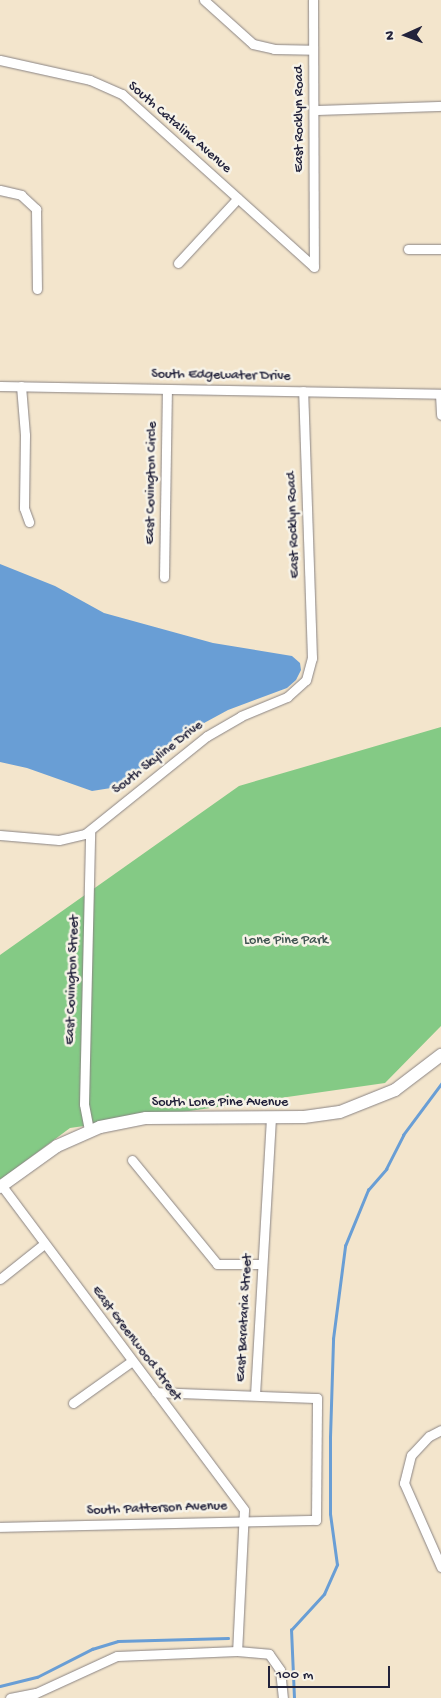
<!DOCTYPE html>
<style>
body{margin:0}
#map{position:relative;width:441px;height:1698px;overflow:hidden;background:#f3e5cc;font-family:"Gochi Hand",sans-serif}
div>[style]{position:absolute}
.green>*{inset:0;background:#84ca85}
.water>*{inset:0;background:#699ed5}
.stream>*{height:2.5px;margin:-1.25px;padding:0 1.25px;transform-origin:1.25px;border-radius:1.25px;background:#699ed5}
.roads{filter:drop-shadow(0 0 1px #8a8484) drop-shadow(0 0 1px #8a8484)}
.street>*{height:9px;margin:-4.5px;padding:0 4.5px;transform-origin:4.5px;border-radius:4.5px;background:#fff}
.secondary>*{height:12px;margin:-6px;padding:0 6px;transform-origin:6px;border-radius:6px;background:#fff}
span{translate:-50% -50%;white-space:nowrap;text-align:center;line-height:1.15;-webkit-text-stroke:5px #f7f3e8;paint-order:stroke}
.street-label{font-size:14px;color:#22223b}
.park-label{font-size:14px;color:#3f5451}
.north{position:absolute;left:381px;top:10px;width:50px;height:50px;-webkit-text-stroke:4px #f7f3e8;paint-order:stroke;rotate:268deg;font-size:14px;font-weight:700;line-height:20px;text-align:center;color:#22223b}
.north::after{content:'';display:block;margin:auto;width:18px;height:22px;background:#22223b;clip-path:polygon(50% 0,100% 100%,50% 72%,0 100%)}
.scale{position:absolute;left:268px;top:1666px;width:122px;height:22px;box-sizing:border-box;border:2px solid #22223b;border-top:0;padding-left:6px;font-size:15px;line-height:18px;white-space:nowrap;color:#22223b;-webkit-text-stroke:4px #f7f3e8;paint-order:stroke}
</style>
<div id="map">
<div class="green">
<div style="clip-path:polygon(441px 727px,441px 1026px,385px 1083px,70px 1128px,0 1180px,0 955px,239px 786px)"></div>
</div>
<div class="water">
<div style="clip-path:polygon(0 564px,55px 586px,104px 613px,213px 643px,292px 656px,300px 663px,301px 670px,296px 680px,287px 688px,228px 710px,193px 729px,129px 779px,111px 788px,92px 791px,27px 768px,0 762px)"></div>
</div>
<div class="stream">
<div style="left:0;top:1686px;width:38px;rotate:-14deg"></div>
<div style="left:37px;top:1677px;width:62px;rotate:-27deg"></div>
<div style="left:92px;top:1649px;width:27px;rotate:-17deg"></div>
<div style="left:118px;top:1641px;width:110px;rotate:-1.6deg"></div>
<div style="left:294px;top:1698px;width:68px;rotate:-92.5deg"></div>
<div style="left:291px;top:1630px;width:49px;rotate:-47.5deg"></div>
<div style="left:324px;top:1594px;width:32px;rotate:-66deg"></div>
<div style="left:337px;top:1565px;width:51px;rotate:-97.8deg"></div>
<div style="left:330px;top:1514px;width:77px;rotate:-90deg"></div>
<div style="left:330px;top:1437px;width:98px;rotate:-88.2deg"></div>
<div style="left:333px;top:1339px;width:94px;rotate:-82.6deg"></div>
<div style="left:345px;top:1246px;width:61px;rotate:-67.7deg"></div>
<div style="left:368px;top:1190px;width:28px;rotate:-49deg"></div>
<div style="left:386px;top:1169px;width:38px;rotate:-63deg"></div>
<div style="left:403px;top:1135px;width:64px;rotate:-53.3deg"></div>
</div>
<div class="roads">
<div class="street">
<div style="left:204px;top:0;width:66px;rotate:41.9deg"></div>
<div style="left:253px;top:44px;width:22px;rotate:13deg"></div>
<div style="left:274px;top:49px;width:39px;rotate:1deg"></div>
<div style="left:313px;top:0;width:267px;rotate:89.8deg"></div>
<div style="left:0;top:60px;width:92px;rotate:12.5deg"></div>
<div style="left:90px;top:80px;width:35px;rotate:24deg"></div>
<div style="left:122px;top:94px;width:258px;rotate:42deg"></div>
<div style="left:314px;top:110px;width:127px;rotate:-1.8deg"></div>
<div style="left:0;top:190px;width:22px;rotate:13deg"></div>
<div style="left:21px;top:195px;width:21px;rotate:43deg"></div>
<div style="left:36px;top:209px;width:80px;rotate:89.3deg"></div>
<div style="left:408px;top:249px;width:33px"></div>
<div style="left:178px;top:263px;width:88px;rotate:-47.3deg"></div>
<div style="left:0;top:386px;width:441px;rotate:1deg"></div>
<div style="left:21px;top:386px;width:49px;rotate:85.3deg"></div>
<div style="left:25px;top:435px;width:73px;rotate:90.8deg"></div>
<div style="left:24px;top:508px;width:15px;rotate:70deg"></div>
<div style="left:440px;top:394px;width:21px;rotate:87deg"></div>
<div style="left:164px;top:577px;width:188px;rotate:-89.1deg"></div>
<div style="left:0;top:835px;width:59px;rotate:4.8deg"></div>
<div style="left:59px;top:840px;width:27px;rotate:-13deg"></div>
<div style="left:85px;top:834px;width:156px;rotate:-38.8deg"></div>
<div style="left:207px;top:736px;width:39px;rotate:-30deg"></div>
<div style="left:241px;top:716px;width:50px;rotate:-22.4deg"></div>
<div style="left:287px;top:697px;width:25px;rotate:-42deg"></div>
<div style="left:306px;top:680px;width:23px;rotate:-75deg"></div>
<div style="left:312px;top:658px;width:267px;rotate:-91.9deg"></div>
<div style="left:89px;top:1130px;width:26px;rotate:-101deg"></div>
<div style="left:84px;top:1104px;width:273px;rotate:-88.7deg"></div>
<div style="left:132px;top:1160px;width:134px;rotate:50.7deg"></div>
<div style="left:217px;top:1264px;width:44px"></div>
<div style="left:2px;top:1186px;width:404px;rotate:53.2deg"></div>
<div style="left:244px;top:1510px;width:141px;rotate:92.8deg"></div>
<div style="left:237px;top:1651px;width:32px;rotate:5deg"></div>
<div style="left:269px;top:1654px;width:19px;rotate:55deg"></div>
<div style="left:280px;top:1670px;width:28px;rotate:84deg"></div>
<div style="left:0;top:1279px;width:56px;rotate:-38.5deg"></div>
<div style="left:255px;top:1395px;width:277px;rotate:-86.7deg"></div>
<div style="left:73px;top:1403px;width:72px;rotate:-35.4deg"></div>
<div style="left:441px;top:1430px;width:13px;rotate:153deg"></div>
<div style="left:429px;top:1436px;width:26px;rotate:133deg"></div>
<div style="left:411px;top:1455px;width:29px;rotate:104deg"></div>
<div style="left:404px;top:1483px;width:92px;rotate:66.2deg"></div>
<div style="left:0;top:1527px;width:316px;rotate:-1.3deg"></div>
<div style="left:316px;top:1520px;width:122px;rotate:-89.5deg"></div>
<div style="left:317px;top:1398px;width:161px;rotate:-177.9deg"></div>
<div style="left:10px;top:1698px;width:26px;rotate:-11deg"></div>
<div style="left:36px;top:1693px;width:89px;rotate:-24.6deg"></div>
<div style="left:117px;top:1656px;width:120px;rotate:-2.4deg"></div>
</div>
<div class="secondary">
<div style="left:0;top:1187px;width:70px;rotate:-35.7deg"></div>
<div style="left:57px;top:1146px;width:47px;rotate:-23.8deg"></div>
<div style="left:100px;top:1127px;width:47px;rotate:-11.1deg"></div>
<div style="left:146px;top:1118px;width:158px;rotate:-0.4deg"></div>
<div style="left:304px;top:1117px;width:36px;rotate:-8deg"></div>
<div style="left:340px;top:1112px;width:59px;rotate:-21.8deg"></div>
<div style="left:395px;top:1090px;width:58px;rotate:-37.3deg"></div>
</div>
</div>
<div class="street-label">
<span style="left:300px;top:119px;rotate:-90deg">East Rocklyn Road</span>
<span style="left:179px;top:128px;rotate:41deg">South Catalina Avenue</span>
<span style="left:221px;top:376px;rotate:1deg">South Edgewater Drive</span>
<span style="left:152px;top:483px;rotate:-89deg">East Covington Circle</span>
<span style="left:294px;top:525px;rotate:-92deg">East Rocklyn Road</span>
<span style="left:158px;top:758px;rotate:-38deg">South Skyline Drive</span>
<span style="left:73px;top:980px;rotate:-88deg">East Covington Street</span>
<span style="left:220px;top:1103px">South Lone Pine Avenue</span>
<span style="left:245px;top:1318px;rotate:-87deg">East Barataria Street</span>
<span style="left:136px;top:1344px;rotate:53deg">East Greenwood Street</span>
<span style="left:157px;top:1509px;rotate:-2deg">South Patterson Avenue</span>
</div>
<div class="park-label">
<span style="left:286px;top:941px">Lone Pine Park</span>
</div>
<div class="north">N</div>
<div class="scale">100 m</div>
</div>
